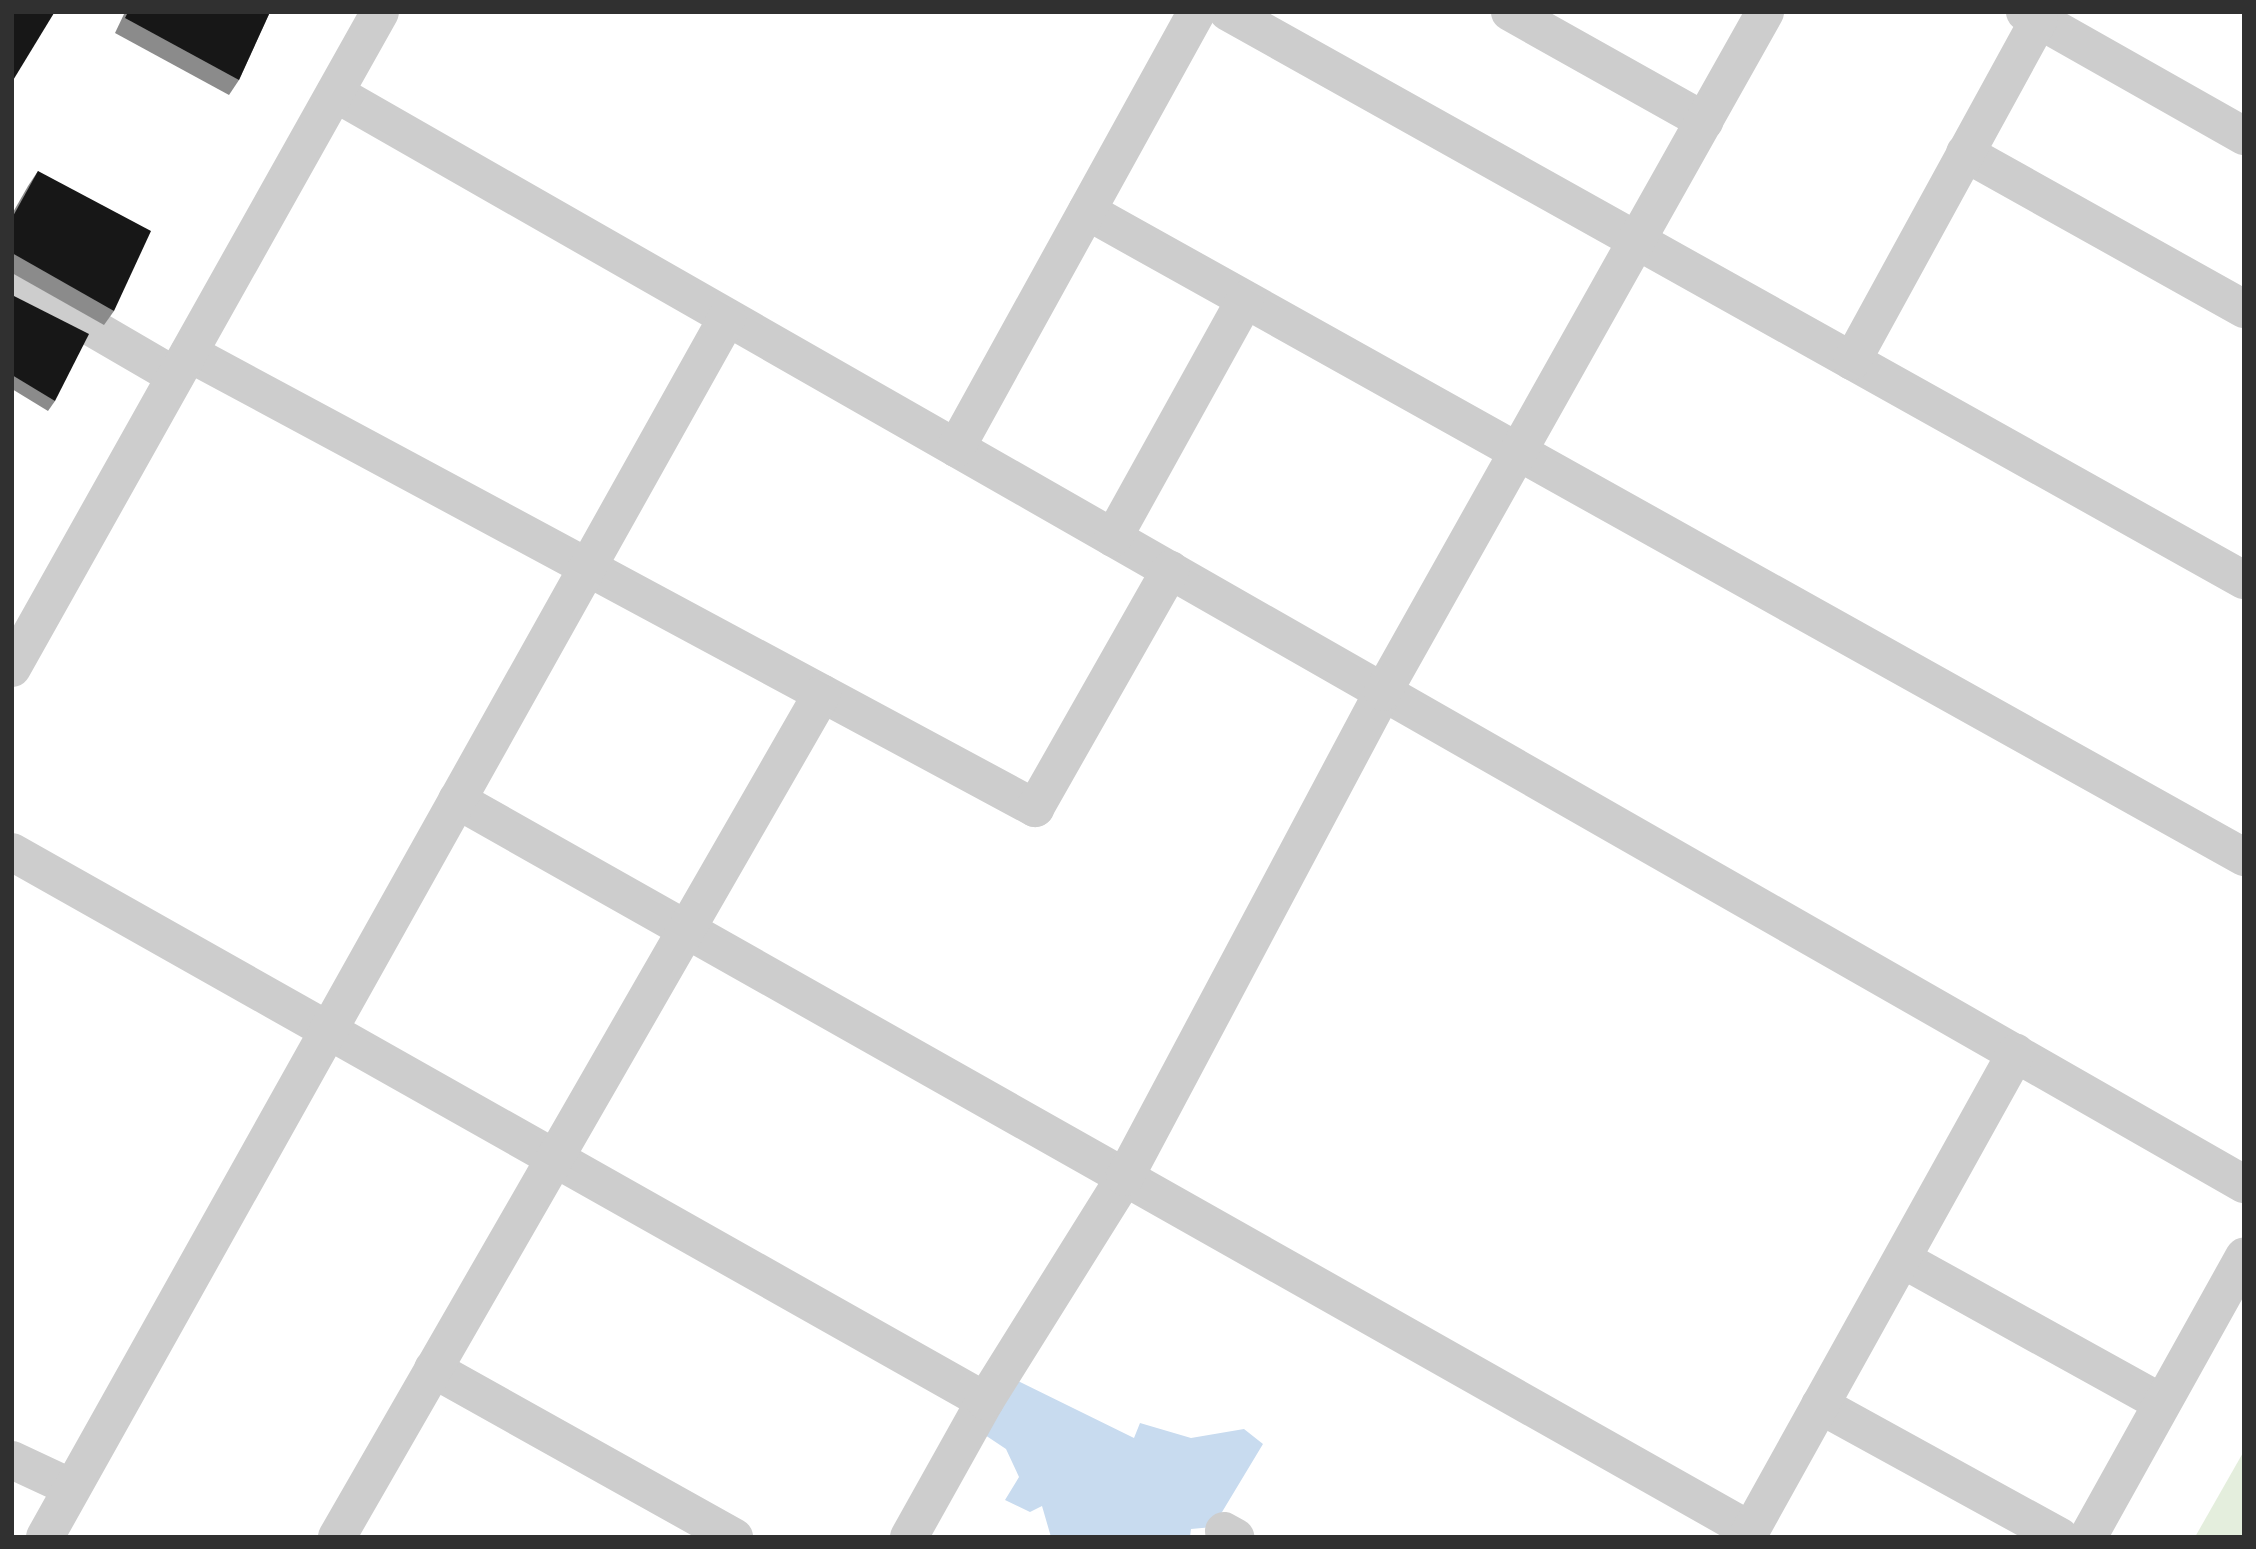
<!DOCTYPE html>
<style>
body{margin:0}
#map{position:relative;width:2256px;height:1549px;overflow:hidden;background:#fff;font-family:"Space Grotesk",sans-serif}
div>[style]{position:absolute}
.green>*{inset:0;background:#e4eedd}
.water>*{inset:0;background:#c8dbef}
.minor>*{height:38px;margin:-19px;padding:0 19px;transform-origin:19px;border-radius:19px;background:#cdcdcd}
.tertiary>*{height:38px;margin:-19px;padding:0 19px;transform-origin:19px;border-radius:19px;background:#cdcdcd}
.wall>*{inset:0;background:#8b8b8b}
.building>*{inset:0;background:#171717}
span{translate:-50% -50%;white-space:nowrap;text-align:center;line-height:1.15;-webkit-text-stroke:7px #fff;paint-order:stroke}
.frame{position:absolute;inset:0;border:14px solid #303030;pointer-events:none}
</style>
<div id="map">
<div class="green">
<div style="clip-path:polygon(2244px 1451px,2244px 1537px,2195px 1537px)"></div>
</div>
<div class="water">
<div style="clip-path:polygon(1010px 1377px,1134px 1438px,1140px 1423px,1191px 1438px,1244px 1429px,1263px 1444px,1213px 1527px,1191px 1529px,1190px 1537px,1051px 1537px,1042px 1506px,1030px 1512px,1005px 1500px,1019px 1477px,1006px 1449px,985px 1435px)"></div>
</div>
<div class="minor">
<div style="left:1228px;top:12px;width:1164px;rotate:29.21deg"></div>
<div style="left:1510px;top:12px;width:223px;rotate:29.3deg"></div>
<div style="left:2025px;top:12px;width:252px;rotate:29.5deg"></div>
<div style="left:335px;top:93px;width:2199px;rotate:29.75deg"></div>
<div style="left:1965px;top:153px;width:320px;rotate:29.2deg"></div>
<div style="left:1087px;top:211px;width:1325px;rotate:29.18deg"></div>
<div style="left:12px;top:281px;width:189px;rotate:30.2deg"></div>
<div style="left:189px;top:353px;width:961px;rotate:28.27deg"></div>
<div style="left:1035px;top:808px;width:274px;rotate:-60.4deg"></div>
<div style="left:1852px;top:361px;width:389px;rotate:-61.3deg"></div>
<div style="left:956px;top:448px;width:498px;rotate:-61.1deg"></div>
<div style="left:1113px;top:538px;width:272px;rotate:-61deg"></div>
<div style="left:457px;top:800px;width:1486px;rotate:29.46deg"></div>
<div style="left:12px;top:852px;width:1117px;rotate:29.43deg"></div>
<div style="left:1902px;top:1259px;width:297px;rotate:29deg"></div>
<div style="left:433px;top:1369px;width:345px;rotate:29.2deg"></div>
<div style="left:1820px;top:1405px;width:274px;rotate:28.8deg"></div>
<div style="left:12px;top:1460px;width:66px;rotate:25deg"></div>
<div style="left:1224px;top:1531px;width:13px;rotate:29deg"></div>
<div style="left:45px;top:1537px;width:1397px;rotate:-60.77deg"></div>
<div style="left:337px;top:1537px;width:973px;rotate:-60.09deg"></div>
<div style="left:909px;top:1537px;width:156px;rotate:-60.8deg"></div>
<div style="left:985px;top:1401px;width:264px;rotate:-58deg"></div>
<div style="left:1125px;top:1177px;width:549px;rotate:-61.99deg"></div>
<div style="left:1383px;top:692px;width:780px;rotate:-60.67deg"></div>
<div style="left:1747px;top:1537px;width:554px;rotate:-60.94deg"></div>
<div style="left:2088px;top:1537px;width:321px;rotate:-60.9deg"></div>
</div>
<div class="tertiary">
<div style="left:12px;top:668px;width:752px;rotate:-60.71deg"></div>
</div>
<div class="wall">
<div style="clip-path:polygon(125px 12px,270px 12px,239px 80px,229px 95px,115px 33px)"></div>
<div style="clip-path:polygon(38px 171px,114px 311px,104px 325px,12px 273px,12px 214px,28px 186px)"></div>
<div style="clip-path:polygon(12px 295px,55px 401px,48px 411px,12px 389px)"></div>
</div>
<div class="building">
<div style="clip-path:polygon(12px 12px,54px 13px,12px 82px)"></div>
<div style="clip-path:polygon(128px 12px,270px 12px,239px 80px,125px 18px)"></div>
<div style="clip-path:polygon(38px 171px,151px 231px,114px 311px,12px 253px,12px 218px)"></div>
<div style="clip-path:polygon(12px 295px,89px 334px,55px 401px,12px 375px)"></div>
</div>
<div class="frame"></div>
</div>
